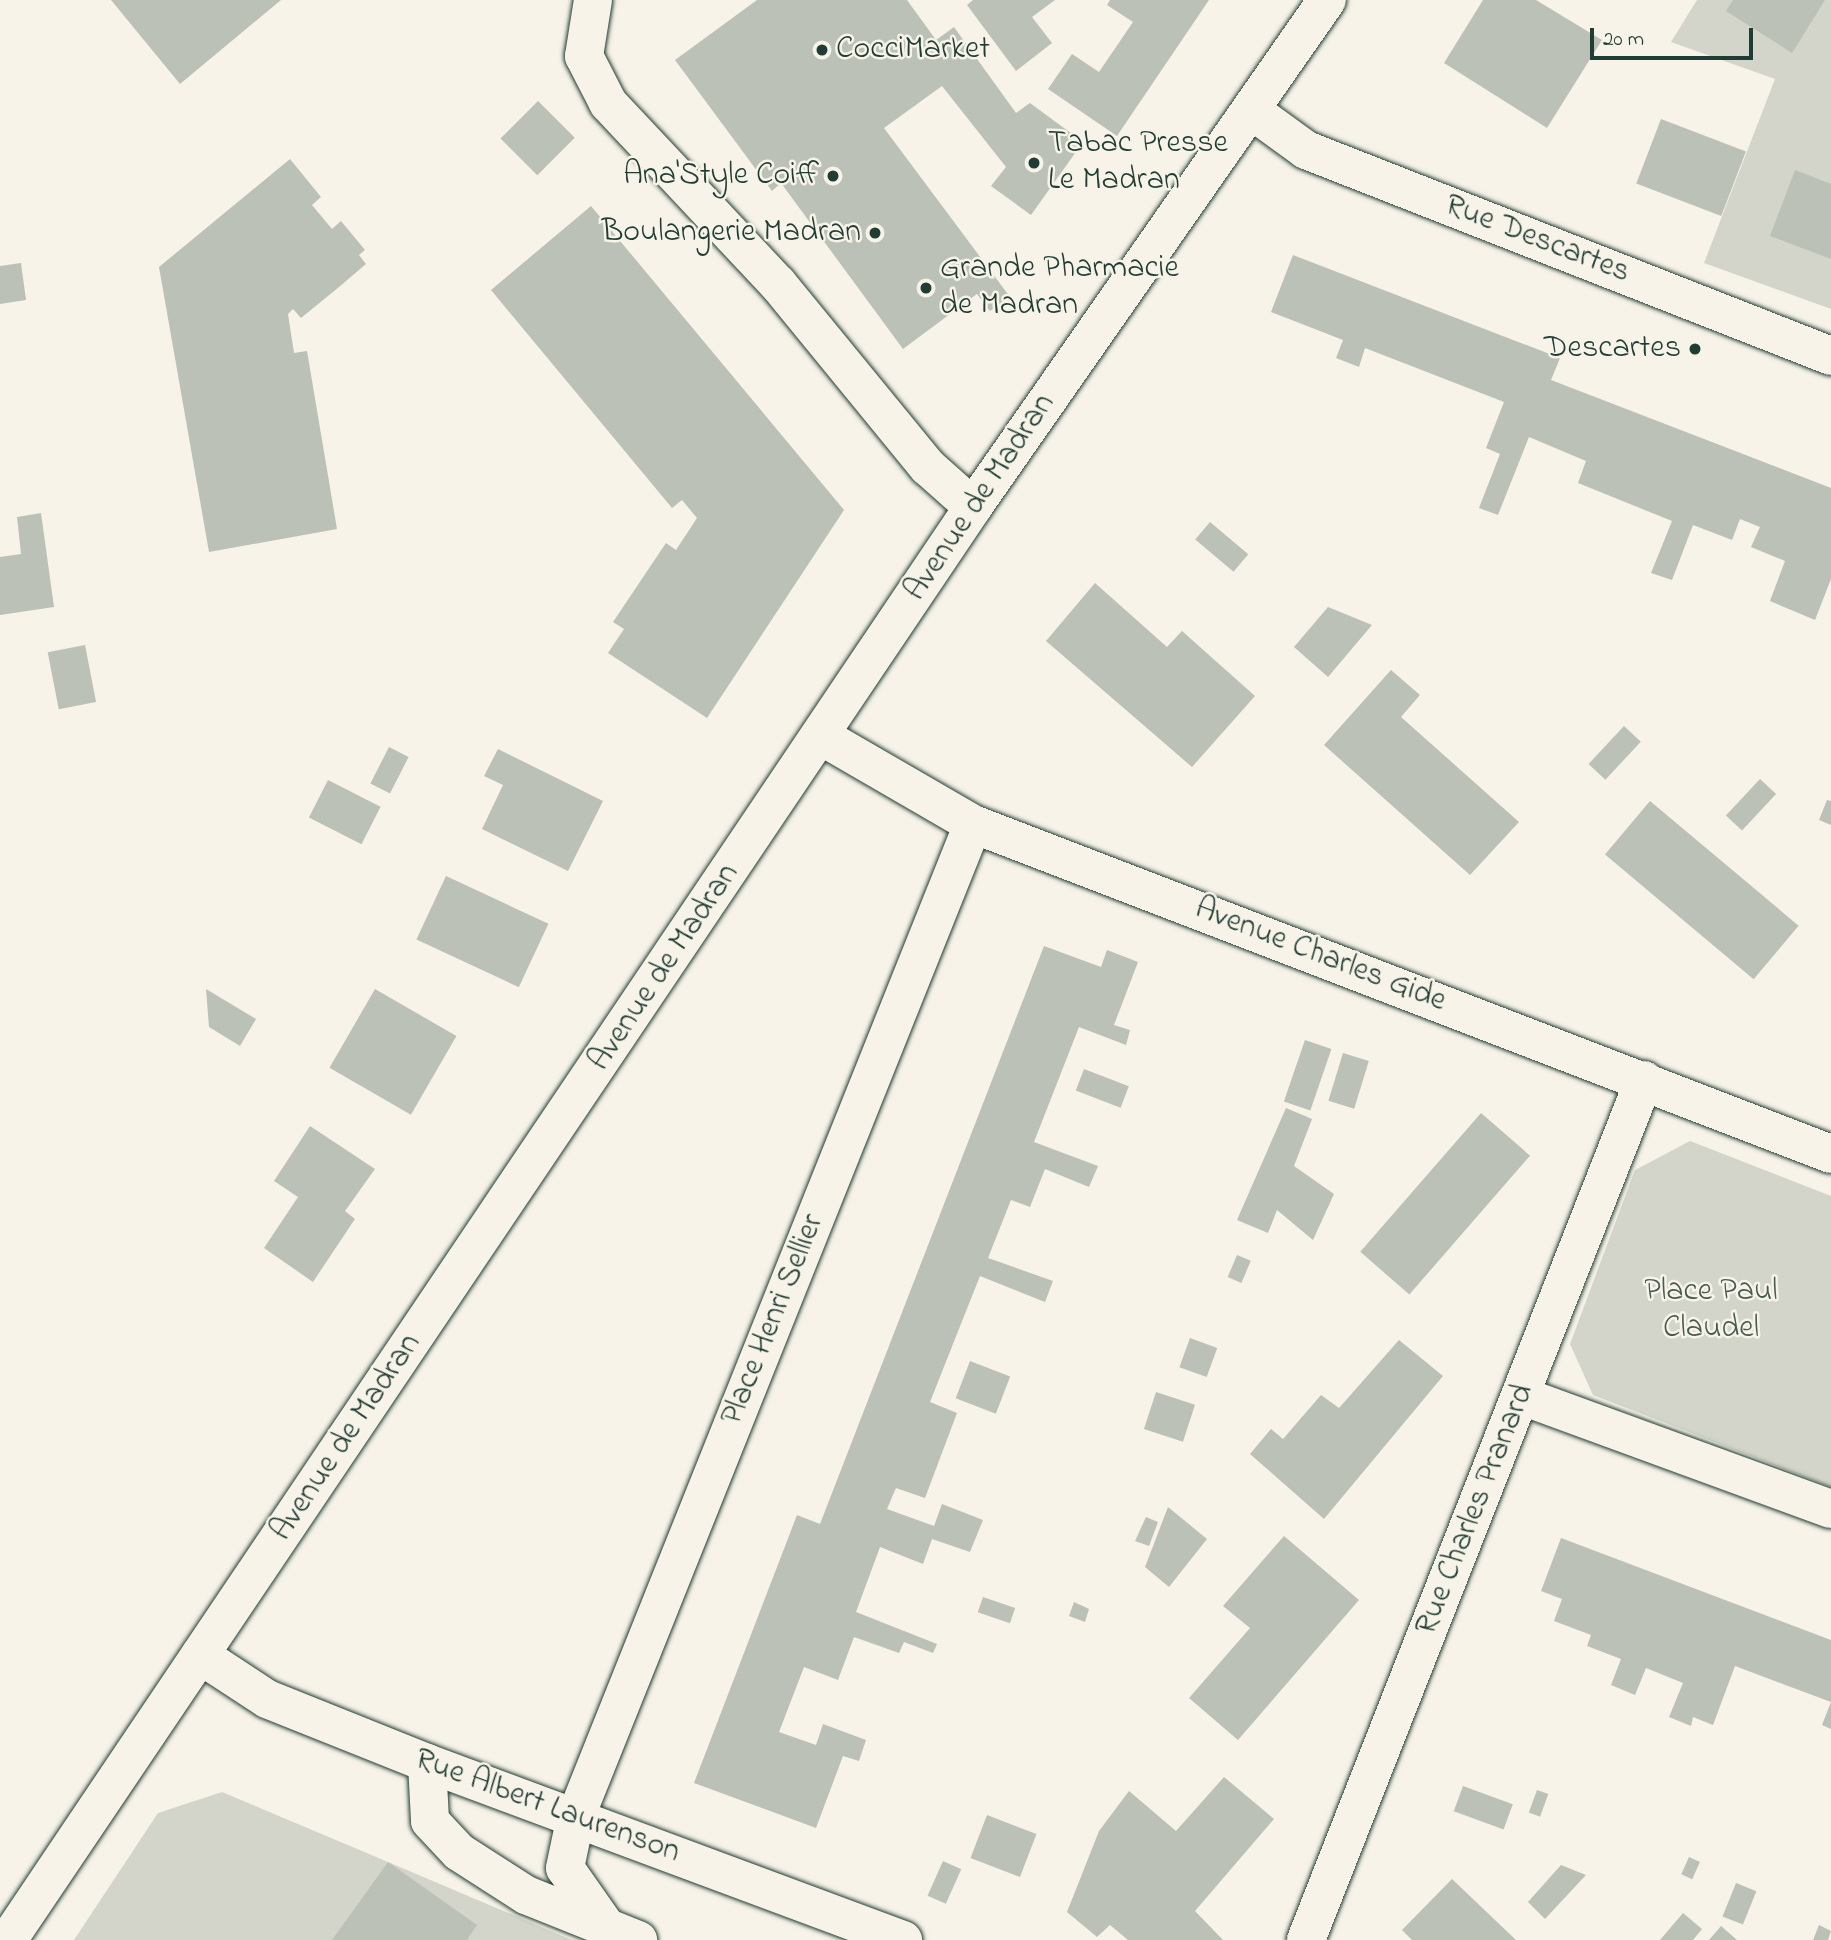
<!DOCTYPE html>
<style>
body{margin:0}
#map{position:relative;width:1831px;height:1940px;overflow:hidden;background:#f7f3e8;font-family:"Indie Flower",sans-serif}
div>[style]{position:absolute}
.green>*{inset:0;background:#d3d5ca}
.building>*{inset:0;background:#bbc1b6;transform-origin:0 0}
.roads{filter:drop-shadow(0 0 2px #1f3d34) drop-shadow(0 0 2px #1f3d34)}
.minor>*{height:38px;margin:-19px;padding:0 19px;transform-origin:19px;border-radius:19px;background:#f7f3e8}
.secondary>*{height:38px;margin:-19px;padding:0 19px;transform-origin:19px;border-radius:19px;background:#f7f3e8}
.dots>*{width:19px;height:19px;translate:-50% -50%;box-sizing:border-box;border:4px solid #f7f3e8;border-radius:50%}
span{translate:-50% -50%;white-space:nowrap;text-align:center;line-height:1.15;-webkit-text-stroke:5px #f7f3e8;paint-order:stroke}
.poi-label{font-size:32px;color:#1f3d34}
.left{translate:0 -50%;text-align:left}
.right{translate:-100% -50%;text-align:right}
.street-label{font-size:32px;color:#1f3d34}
.park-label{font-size:32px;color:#435b52}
.scale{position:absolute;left:1590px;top:28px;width:163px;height:32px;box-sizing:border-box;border:4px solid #1f3d34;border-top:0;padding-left:9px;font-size:21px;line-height:24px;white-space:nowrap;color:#1f3d34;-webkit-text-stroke:5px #f7f3e8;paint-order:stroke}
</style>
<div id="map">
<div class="green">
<div style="clip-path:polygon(1697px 0,1831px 0,1831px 309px,1704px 263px,1775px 79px,1671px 42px)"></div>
<div style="clip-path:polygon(1690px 1141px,1831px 1196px,1831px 1487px,1593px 1395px,1570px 1344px,1635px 1170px)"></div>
<div style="clip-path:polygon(222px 1792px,388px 1862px,572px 1940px,74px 1940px,158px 1813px)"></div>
</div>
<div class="building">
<div style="clip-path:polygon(111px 0,281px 0,180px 84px)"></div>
<div style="clip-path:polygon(757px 0,907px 0,936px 40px,954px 27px,1016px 113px,1030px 103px,1083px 142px,1031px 215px,991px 186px,1006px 167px,942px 86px,884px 128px,1010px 297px,990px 311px,977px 294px,903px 349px,781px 183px,772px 191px,675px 60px)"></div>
<div style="clip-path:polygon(973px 0,1055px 0,1032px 17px,1052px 43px,1016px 71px,967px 5px)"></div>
<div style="clip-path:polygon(1110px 0,1209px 0,1117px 136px,1048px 89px,1072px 54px,1099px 72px,1133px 22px,1107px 5px)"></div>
<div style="clip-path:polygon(1483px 0,1536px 0,1602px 40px,1547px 128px,1444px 63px)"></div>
<div style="clip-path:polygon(1733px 0,1825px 0,1792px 53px,1726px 11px)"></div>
<div style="left:538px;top:101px;width:52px;height:53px;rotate:45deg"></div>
<div style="left:1661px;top:119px;width:91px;height:69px;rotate:21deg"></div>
<div style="clip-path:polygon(290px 159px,321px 197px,312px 205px,332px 229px,341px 221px,365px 250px,359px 255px,366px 264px,339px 287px,301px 318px,293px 309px,288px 314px,294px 353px,307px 351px,337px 529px,209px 552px,159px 267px)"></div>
<div style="clip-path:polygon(1795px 170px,1831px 184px,1831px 259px,1770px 236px)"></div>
<div style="clip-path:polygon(591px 206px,844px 510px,707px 718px,608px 653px,624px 629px,613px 622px,666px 543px,676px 550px,697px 518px,682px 500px,672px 508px,491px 290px)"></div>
<div style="clip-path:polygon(1293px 255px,1560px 358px,1551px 380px,1831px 488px,1831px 579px,1815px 620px,1770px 601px,1785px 561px,1751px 547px,1760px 527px,1740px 519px,1732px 540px,1693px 525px,1672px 580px,1651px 573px,1672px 521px,1578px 483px,1586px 461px,1529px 437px,1498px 515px,1479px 508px,1500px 454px,1486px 448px,1504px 402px,1365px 348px,1359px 367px,1336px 358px,1343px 340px,1271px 312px)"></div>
<div style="clip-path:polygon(21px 263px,26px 300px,0 304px,0 266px)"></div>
<div style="clip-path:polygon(41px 513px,54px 607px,0 615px,0 557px,21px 554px,17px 517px)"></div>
<div style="left:1210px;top:522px;width:50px;height:23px;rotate:40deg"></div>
<div style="clip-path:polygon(1095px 583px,1167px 647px,1182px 631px,1255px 696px,1192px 767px,1046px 641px)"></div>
<div style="clip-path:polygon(1328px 607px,1372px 625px,1328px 677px,1294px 647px)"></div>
<div style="left:85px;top:645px;width:58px;height:38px;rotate:79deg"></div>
<div style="clip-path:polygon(1391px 670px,1420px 695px,1401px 717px,1519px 822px,1470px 875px,1324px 745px)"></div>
<div style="left:1624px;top:726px;width:23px;height:52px;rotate:43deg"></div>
<div style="left:389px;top:747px;width:22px;height:41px;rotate:27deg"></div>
<div style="clip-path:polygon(498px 749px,603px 801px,568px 871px,482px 829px,503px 785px,484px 776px)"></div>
<div style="left:1760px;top:779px;width:22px;height:50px;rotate:43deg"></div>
<div style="left:328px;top:780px;width:59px;height:42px;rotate:27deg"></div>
<div style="clip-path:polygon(1827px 800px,1831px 801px,1831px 825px,1819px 820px)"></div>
<div style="left:1650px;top:801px;width:194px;height:70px;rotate:40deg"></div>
<div style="left:446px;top:876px;width:113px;height:70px;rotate:25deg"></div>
<div style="clip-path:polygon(1044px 946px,1101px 967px,1107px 950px,1138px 962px,1114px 1025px,1130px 1030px,1126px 1045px,1079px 1027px,1034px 1142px,1098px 1166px,1089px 1187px,1045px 1169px,1030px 1207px,1011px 1200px,988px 1258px,1053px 1281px,1045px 1302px,980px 1276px,930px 1402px,957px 1413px,925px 1498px,896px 1488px,887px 1509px,934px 1526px,942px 1504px,983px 1520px,970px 1552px,932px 1539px,923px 1564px,880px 1547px,856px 1612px,937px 1644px,933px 1653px,904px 1642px,899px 1653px,854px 1637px,838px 1680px,804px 1667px,779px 1732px,816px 1745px,823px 1724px,866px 1740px,859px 1761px,843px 1756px,816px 1828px,694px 1783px,797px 1515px,820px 1524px)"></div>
<div style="clip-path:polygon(206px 989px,256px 1019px,240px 1046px,209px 1027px)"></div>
<div style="left:375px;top:989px;width:94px;height:91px;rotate:30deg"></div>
<div style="left:1305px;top:1040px;width:28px;height:65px;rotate:19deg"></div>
<div style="left:1343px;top:1053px;width:27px;height:50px;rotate:17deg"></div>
<div style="left:1084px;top:1069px;width:48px;height:23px;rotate:21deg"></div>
<div style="clip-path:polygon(1286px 1108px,1312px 1119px,1294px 1166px,1334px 1194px,1313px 1240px,1277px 1210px,1268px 1233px,1237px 1220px)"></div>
<div style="left:1481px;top:1113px;width:65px;height:184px;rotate:41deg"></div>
<div style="clip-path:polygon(310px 1126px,375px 1169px,345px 1211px,355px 1219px,313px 1282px,264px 1248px,298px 1197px,274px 1181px)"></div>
<div style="left:1237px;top:1255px;width:15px;height:24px;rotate:23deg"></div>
<div style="left:1190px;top:1338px;width:29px;height:31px;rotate:20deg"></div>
<div style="clip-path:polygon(1399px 1340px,1443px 1376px,1324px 1519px,1250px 1454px,1271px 1429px,1283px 1439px,1321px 1395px,1339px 1408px)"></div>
<div style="left:970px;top:1361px;width:43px;height:40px;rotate:21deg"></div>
<div style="left:1156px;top:1392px;width:41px;height:39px;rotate:18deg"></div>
<div style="clip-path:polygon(1168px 1507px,1207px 1539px,1169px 1587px,1145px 1567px)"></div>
<div style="clip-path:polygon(1146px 1517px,1158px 1522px,1149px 1546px,1135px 1541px)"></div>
<div style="clip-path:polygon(1284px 1536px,1359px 1600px,1238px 1740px,1189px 1698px,1250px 1628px,1223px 1606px)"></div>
<div style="clip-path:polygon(1561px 1538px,1831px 1640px,1831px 1729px,1822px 1725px,1831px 1702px,1735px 1666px,1713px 1725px,1693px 1717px,1691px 1726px,1669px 1717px,1683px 1683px,1646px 1668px,1635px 1695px,1611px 1685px,1621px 1659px,1587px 1646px,1591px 1635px,1554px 1621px,1562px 1599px,1541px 1591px)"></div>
<div style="left:983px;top:1597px;width:34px;height:16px;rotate:19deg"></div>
<div style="clip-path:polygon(1074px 1602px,1089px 1609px,1085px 1622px,1069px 1616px)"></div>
<div style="clip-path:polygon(1224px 1777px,1274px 1819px,1195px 1911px,1223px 1940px,1128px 1940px,1110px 1925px,1097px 1937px,1067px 1912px,1099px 1831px,1129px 1791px,1176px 1831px)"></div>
<div style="left:1463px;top:1786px;width:53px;height:27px;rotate:20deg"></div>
<div style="left:1537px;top:1790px;width:12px;height:24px;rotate:20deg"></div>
<div style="left:987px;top:1815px;width:53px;height:46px;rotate:21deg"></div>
<div style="left:1689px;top:1857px;width:12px;height:19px;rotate:24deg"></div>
<div style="left:943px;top:1861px;width:20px;height:38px;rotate:24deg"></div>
<div style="clip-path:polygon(388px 1862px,477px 1925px,467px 1940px,332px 1940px)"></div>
<div style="clip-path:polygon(1561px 1865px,1586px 1875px,1545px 1919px,1528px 1902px)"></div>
<div style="clip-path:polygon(1452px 1879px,1516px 1940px,1412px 1940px,1402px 1930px)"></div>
<div style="left:1736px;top:1883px;width:22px;height:36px;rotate:22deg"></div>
<div style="clip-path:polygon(1683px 1913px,1702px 1929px,1693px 1940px,1660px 1940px)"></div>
<div style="clip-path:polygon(1819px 1925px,1831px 1931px,1828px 1940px,1813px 1940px)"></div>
<div style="clip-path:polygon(1721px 1926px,1737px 1940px,1709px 1940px)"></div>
</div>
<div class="roads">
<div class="minor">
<div style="left:593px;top:0;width:57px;rotate:99.1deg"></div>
<div style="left:584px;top:56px;width:53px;rotate:62.9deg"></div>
<div style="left:608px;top:103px;width:248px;rotate:46.8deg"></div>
<div style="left:778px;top:284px;width:237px;rotate:50.7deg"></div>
<div style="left:928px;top:467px;width:60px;rotate:41.6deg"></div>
<div style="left:1251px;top:110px;width:68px;rotate:36deg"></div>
<div style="left:1306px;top:150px;width:564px;rotate:21.42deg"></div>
<div style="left:821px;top:736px;width:176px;rotate:30.1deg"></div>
<div style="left:973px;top:824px;width:919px;rotate:21.04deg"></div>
<div style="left:1522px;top:1396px;width:329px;rotate:20.1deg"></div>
<div style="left:200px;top:1655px;width:80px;rotate:33.3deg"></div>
<div style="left:267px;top:1699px;width:172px;rotate:21.8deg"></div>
<div style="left:427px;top:1763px;width:508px;rotate:20.4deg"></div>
<div style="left:427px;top:1763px;width:58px;rotate:87deg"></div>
<div style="left:430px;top:1821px;width:42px;rotate:46.9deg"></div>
<div style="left:459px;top:1852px;width:80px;rotate:32.7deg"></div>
<div style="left:526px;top:1895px;width:121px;rotate:21.9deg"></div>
<div style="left:607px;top:1928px;width:73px;rotate:-125deg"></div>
<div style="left:565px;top:1868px;width:53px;rotate:-78.1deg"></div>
<div style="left:576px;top:1816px;width:1068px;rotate:-68.19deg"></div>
<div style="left:1306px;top:1940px;width:924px;rotate:-68.54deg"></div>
</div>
<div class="secondary">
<div style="left:8px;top:1940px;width:1728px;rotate:-56.04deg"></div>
<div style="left:973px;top:507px;width:618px;rotate:-55.08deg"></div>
</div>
</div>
<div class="dots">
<div style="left:822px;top:50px;background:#1f3d34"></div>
<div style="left:1034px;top:163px;background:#1f3d34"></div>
<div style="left:833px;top:176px;background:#1f3d34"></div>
<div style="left:875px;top:233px;background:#1f3d34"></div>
<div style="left:926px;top:288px;background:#1f3d34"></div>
<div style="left:1695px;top:349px;background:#1f3d34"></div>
</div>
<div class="poi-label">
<span class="left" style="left:836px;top:50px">CocciMarket</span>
<span class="left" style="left:1048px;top:163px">Tabac Presse<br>Le Madran</span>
<span class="right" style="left:819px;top:176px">Ana'Style Coiff</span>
<span class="right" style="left:861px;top:233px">Boulangerie Madran</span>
<span class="left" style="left:940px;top:288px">Grande Pharmacie<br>de Madran</span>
<span class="right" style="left:1681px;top:349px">Descartes</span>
</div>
<div class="street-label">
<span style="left:1537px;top:240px;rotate:21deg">Rue Descartes</span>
<span style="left:981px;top:498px;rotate:-56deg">Avenue de Madran</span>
<span style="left:1320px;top:956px;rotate:21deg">Avenue Charles Gide</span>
<span style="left:665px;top:968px;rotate:-56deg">Avenue de Madran</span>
<span style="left:774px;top:1320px;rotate:-68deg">Place Henri Sellier</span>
<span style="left:347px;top:1438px;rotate:-56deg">Avenue de Madran</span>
<span style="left:1476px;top:1510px;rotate:-68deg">Rue Charles Pranard</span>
<span style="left:547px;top:1807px;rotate:20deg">Rue Albert Laurenson</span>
</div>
<div class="park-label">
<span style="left:1711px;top:1311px">Place Paul<br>Claudel</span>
</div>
<div class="scale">20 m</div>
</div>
